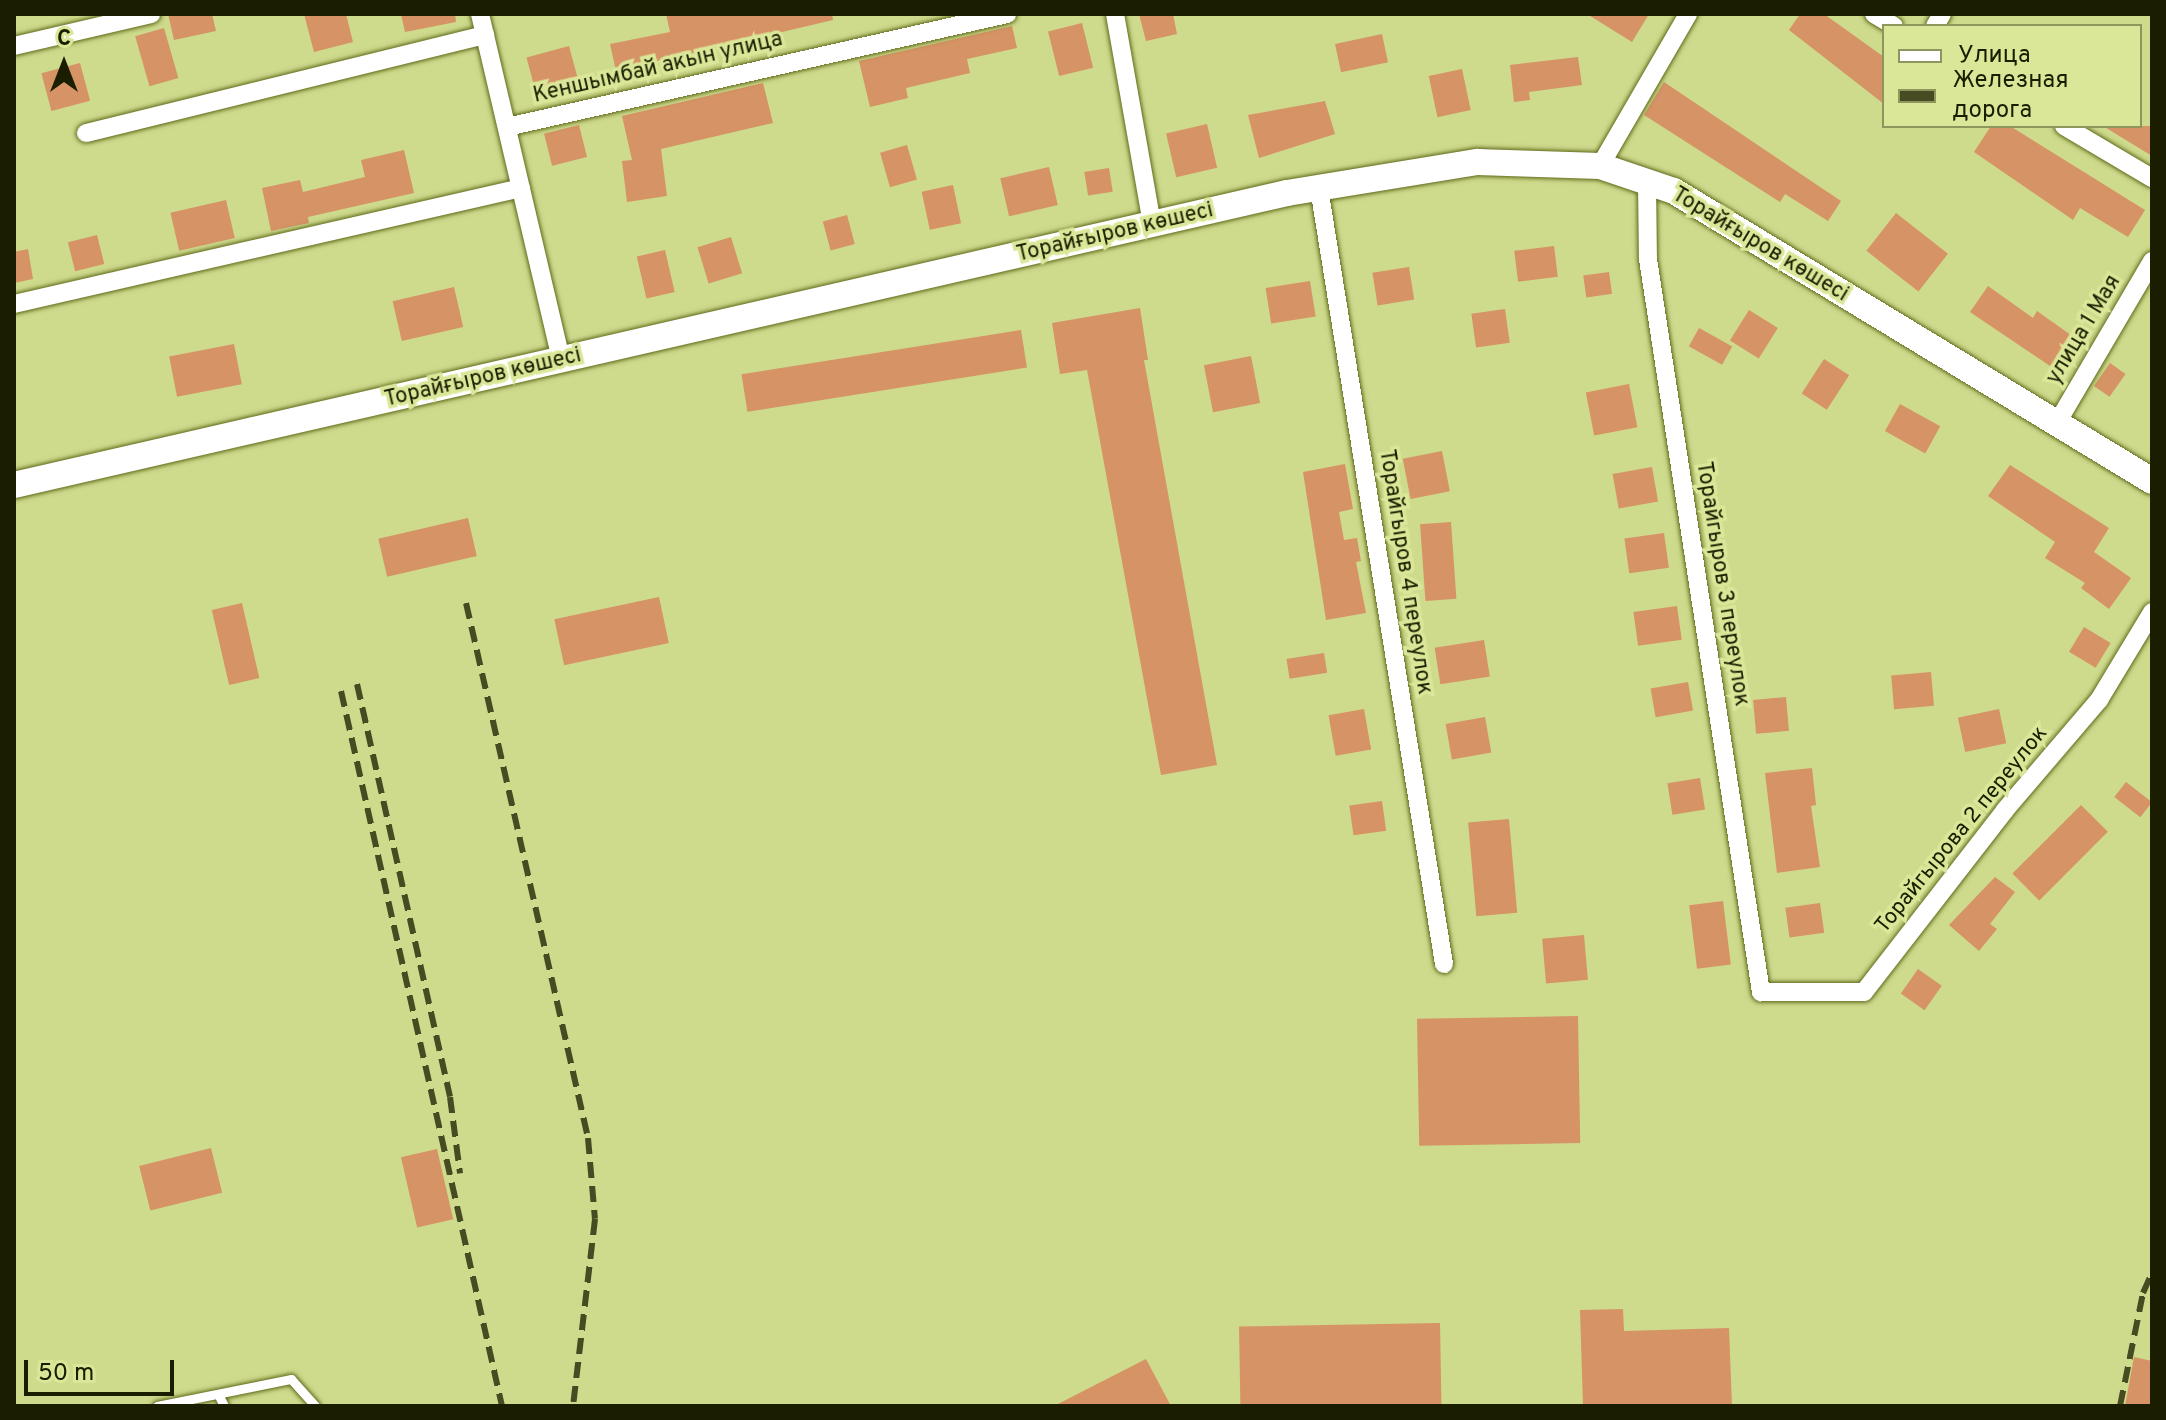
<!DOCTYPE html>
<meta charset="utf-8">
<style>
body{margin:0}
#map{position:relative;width:2166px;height:1420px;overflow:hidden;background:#ceda8c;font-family:Overpass,sans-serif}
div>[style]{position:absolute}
.building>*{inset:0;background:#d69365;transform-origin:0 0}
.roads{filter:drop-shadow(0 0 2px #616a1a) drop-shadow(0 0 2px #616a1a)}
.lane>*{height:9px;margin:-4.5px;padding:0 4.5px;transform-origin:4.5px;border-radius:4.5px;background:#fff}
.street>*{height:18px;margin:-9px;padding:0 9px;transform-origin:9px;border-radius:9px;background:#fff}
.secondary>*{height:26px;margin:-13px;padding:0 13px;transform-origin:13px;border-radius:13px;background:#fff}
.rail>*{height:6px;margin-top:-3px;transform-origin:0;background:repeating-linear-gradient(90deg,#464b22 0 16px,transparent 0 24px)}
span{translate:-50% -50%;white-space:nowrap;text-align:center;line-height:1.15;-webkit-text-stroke:7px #dbe798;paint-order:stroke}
.street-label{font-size:22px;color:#1a1d00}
.frame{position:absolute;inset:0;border:16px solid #1a1d00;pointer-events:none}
.legend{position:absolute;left:1882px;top:24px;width:260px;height:104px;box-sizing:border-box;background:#dbe798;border:2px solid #8e965b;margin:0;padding:10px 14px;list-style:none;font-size:24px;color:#1a1d00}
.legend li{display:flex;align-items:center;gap:16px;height:40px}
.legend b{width:40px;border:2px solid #8e965b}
.north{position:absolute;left:24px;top:24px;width:80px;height:80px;-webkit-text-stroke:6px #dbe798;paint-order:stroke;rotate:0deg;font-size:22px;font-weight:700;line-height:32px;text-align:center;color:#1a1d00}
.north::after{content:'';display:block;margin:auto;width:28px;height:36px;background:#1a1d00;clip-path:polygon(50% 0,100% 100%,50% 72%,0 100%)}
.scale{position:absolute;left:24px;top:1360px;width:150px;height:36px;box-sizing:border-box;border:4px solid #1a1d00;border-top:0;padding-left:10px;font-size:24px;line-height:28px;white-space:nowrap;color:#1a1d00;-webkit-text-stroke:6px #dbe798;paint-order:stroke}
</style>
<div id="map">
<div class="building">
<div style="clip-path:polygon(168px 14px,212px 14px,216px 31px,174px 40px)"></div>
<div style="clip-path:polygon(304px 14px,346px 14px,353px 42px,314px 52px)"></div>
<div style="clip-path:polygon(401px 14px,455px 14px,456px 22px,405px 32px)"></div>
<div style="clip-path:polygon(666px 14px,832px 14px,833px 20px,616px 71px,610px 44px,670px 32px)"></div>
<div style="clip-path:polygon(1139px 14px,1173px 14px,1177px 34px,1146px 41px)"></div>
<div style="clip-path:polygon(1587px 14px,1649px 14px,1632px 42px)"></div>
<div style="clip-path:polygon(1800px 14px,1824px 14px,1884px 57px,1884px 104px,1789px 30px)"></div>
<div style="left:1082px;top:23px;width:46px;height:35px;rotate:76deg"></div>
<div style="clip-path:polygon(1012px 26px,1017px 48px,967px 59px,970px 73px,906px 88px,908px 98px,870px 107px,859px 61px)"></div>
<div style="left:164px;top:28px;width:52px;height:30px;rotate:74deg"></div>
<div style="left:1382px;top:34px;width:29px;height:48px;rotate:78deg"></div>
<div style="left:569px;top:46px;width:34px;height:44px;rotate:75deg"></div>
<div style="clip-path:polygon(1578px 57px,1582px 85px,1529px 92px,1530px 100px,1514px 102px,1510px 65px)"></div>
<div style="left:80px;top:63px;width:39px;height:40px;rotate:75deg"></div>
<div style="left:1462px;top:69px;width:42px;height:34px;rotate:78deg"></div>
<div style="clip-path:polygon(1664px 82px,1841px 201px,1828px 221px,1785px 194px,1780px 202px,1644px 115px)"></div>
<div style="clip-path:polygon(763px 83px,773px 123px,661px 149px,667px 196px,627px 202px,622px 161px,632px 160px,622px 116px)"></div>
<div style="clip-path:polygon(1325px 101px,1335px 134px,1259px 158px,1248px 115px)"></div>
<div style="left:1207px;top:124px;width:45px;height:42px;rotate:77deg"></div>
<div style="left:579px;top:125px;width:33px;height:36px;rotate:76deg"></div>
<div style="clip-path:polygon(1991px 126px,2010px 126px,2145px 210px,2128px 237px,2080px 208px,2073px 220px,1974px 152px)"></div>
<div style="clip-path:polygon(2103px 126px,2152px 126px,2152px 156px)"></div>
<div style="left:907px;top:145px;width:36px;height:28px;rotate:74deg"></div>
<div style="clip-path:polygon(404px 150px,414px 193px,308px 217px,309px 223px,271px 231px,262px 188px,300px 180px,303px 192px,365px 177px,361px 160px)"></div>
<div style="left:1049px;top:167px;width:39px;height:50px;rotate:77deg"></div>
<div style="left:1109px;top:168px;width:24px;height:25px;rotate:81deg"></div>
<div style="left:953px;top:185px;width:39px;height:32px;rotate:78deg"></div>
<div style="left:226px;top:200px;width:39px;height:57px;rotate:77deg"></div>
<div style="left:1896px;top:213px;width:66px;height:48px;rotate:38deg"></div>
<div style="left:847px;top:215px;width:30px;height:25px;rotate:75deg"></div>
<div style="left:97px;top:235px;width:30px;height:30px;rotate:76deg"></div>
<div style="left:731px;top:237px;width:38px;height:35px;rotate:73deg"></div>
<div style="left:1554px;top:246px;width:31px;height:40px;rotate:83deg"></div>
<div style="clip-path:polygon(28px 249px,33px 279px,14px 283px,14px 252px)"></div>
<div style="left:665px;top:250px;width:43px;height:29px;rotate:77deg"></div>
<div style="left:1409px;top:267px;width:33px;height:37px;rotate:81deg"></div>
<div style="left:1609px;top:272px;width:22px;height:26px;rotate:82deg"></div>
<div style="left:1310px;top:281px;width:36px;height:45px;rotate:81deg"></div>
<div style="clip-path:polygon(1988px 286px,2033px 318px,2037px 311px,2078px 340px,2056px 370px,1970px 312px)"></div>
<div style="left:454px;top:287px;width:41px;height:63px;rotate:77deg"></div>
<div style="clip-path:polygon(1140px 308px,1148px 360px,1144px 360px,1217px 765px,1161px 775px,1087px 370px,1060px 374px,1052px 323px)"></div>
<div style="left:1505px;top:309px;width:34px;height:34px;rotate:82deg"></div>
<div style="left:1749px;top:310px;width:34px;height:36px;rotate:32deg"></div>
<div style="left:1699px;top:328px;width:38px;height:21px;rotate:29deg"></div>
<div style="left:1021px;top:330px;width:38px;height:283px;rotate:81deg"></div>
<div style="left:234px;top:344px;width:41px;height:66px;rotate:79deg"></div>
<div style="left:1251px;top:356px;width:48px;height:48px;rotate:79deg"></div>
<div style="left:1824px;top:359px;width:30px;height:41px;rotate:33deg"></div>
<div style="left:2110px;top:363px;width:19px;height:28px;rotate:35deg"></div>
<div style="left:1629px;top:384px;width:44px;height:44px;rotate:79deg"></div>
<div style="left:1900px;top:404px;width:46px;height:31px;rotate:29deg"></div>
<div style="left:1442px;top:451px;width:41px;height:40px;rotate:79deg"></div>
<div style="clip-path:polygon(1345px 464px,1353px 509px,1339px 512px,1344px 540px,1357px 538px,1361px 561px,1356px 562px,1366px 613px,1326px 620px,1303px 472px)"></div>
<div style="clip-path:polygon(2010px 465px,2109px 528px,2094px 552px,2131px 578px,2109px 609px,2081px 588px,2085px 583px,2045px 558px,2055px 542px,1988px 496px)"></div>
<div style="left:1652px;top:467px;width:35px;height:40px;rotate:80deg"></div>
<div style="left:468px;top:518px;width:39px;height:92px;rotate:77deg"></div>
<div style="left:1451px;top:522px;width:77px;height:31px;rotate:86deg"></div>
<div style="left:1664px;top:533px;width:35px;height:40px;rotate:82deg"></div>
<div style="left:659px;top:597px;width:47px;height:107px;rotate:78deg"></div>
<div style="left:242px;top:603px;width:77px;height:31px;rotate:77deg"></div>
<div style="left:1677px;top:606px;width:34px;height:44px;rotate:82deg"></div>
<div style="left:2084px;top:627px;width:31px;height:29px;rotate:31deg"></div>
<div style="left:1484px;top:640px;width:37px;height:50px;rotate:81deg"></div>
<div style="left:1324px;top:653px;width:20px;height:38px;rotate:81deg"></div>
<div style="left:1931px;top:672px;width:34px;height:40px;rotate:85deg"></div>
<div style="left:1688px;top:682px;width:29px;height:38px;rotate:80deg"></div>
<div style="left:1786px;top:697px;width:34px;height:33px;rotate:85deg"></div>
<div style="left:1364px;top:709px;width:41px;height:36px;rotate:80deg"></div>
<div style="left:1999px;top:709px;width:35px;height:42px;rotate:78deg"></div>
<div style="left:1485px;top:717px;width:36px;height:40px;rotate:80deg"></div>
<div style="clip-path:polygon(1812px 768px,1816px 805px,1811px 806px,1820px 867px,1777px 873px,1765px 773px)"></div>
<div style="left:1700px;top:778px;width:32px;height:33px;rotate:81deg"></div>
<div style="left:2126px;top:782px;width:33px;height:19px;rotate:38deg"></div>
<div style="left:1382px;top:801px;width:30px;height:33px;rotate:82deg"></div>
<div style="left:2081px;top:805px;width:38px;height:97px;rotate:45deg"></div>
<div style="left:1509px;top:819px;width:94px;height:41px;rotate:85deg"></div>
<div style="clip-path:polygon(1995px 877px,2015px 892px,1990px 924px,1997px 929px,1979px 951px,1949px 925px)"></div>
<div style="left:1723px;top:901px;width:64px;height:34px;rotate:83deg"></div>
<div style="left:1820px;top:903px;width:30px;height:35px;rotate:82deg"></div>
<div style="left:1584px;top:935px;width:45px;height:42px;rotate:85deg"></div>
<div style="left:1918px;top:969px;width:29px;height:30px;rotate:35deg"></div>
<div style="left:1578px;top:1016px;width:127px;height:161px;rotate:89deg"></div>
<div style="left:211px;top:1148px;width:46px;height:74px;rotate:76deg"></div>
<div style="left:437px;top:1149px;width:72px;height:37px;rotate:77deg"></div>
<div style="clip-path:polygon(1623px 1309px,1624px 1331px,1729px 1328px,1732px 1406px,1583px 1406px,1580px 1310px)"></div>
<div style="left:1440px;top:1323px;width:83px;height:201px;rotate:89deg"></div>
<div style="clip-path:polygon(2134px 1357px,2152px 1361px,2152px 1406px,2125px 1406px)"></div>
<div style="clip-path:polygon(1146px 1359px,1171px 1406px,1054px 1406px)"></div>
</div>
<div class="roads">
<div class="lane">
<div style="left:218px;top:1394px;width:13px;rotate:63deg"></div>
<div style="left:157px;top:1406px;width:137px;rotate:-11.4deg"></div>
<div style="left:291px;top:1379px;width:36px;rotate:48deg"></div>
</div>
<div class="street">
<div style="left:480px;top:14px;width:355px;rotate:76.8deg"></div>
<div style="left:1115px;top:14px;width:213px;rotate:80deg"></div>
<div style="left:1874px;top:14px;width:23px;rotate:31deg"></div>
<div style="left:1935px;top:26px;width:14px;rotate:-60deg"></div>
<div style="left:14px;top:46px;width:141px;rotate:-13.1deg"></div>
<div style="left:2064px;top:126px;width:102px;rotate:30.6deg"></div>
<div style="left:507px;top:127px;width:513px;rotate:-12.73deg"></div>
<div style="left:86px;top:133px;width:411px;rotate:-13.8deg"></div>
<div style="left:1600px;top:166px;width:176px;rotate:-59.9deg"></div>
<div style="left:1647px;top:182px;width:77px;rotate:89.3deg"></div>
<div style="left:1648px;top:259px;width:742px;rotate:81.24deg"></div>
<div style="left:1761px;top:992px;width:103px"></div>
<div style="left:1864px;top:992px;width:230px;rotate:-52.2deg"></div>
<div style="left:2005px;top:810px;width:145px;rotate:-49.5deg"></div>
<div style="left:2099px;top:700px;width:103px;rotate:-58.9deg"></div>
<div style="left:1319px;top:188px;width:786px;rotate:80.85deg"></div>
<div style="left:14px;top:304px;width:520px;rotate:-12.89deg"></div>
<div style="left:2057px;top:423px;width:188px;rotate:-59.6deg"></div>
</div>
<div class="secondary">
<div style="left:14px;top:485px;width:1306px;rotate:-12.92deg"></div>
<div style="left:1287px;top:193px;width:193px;rotate:-9.3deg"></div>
<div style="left:1477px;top:162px;width:123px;rotate:1.9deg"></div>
<div style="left:1600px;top:166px;width:78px;rotate:18.7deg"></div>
<div style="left:1674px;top:191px;width:559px;rotate:31.24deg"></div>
</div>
</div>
<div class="rail">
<div style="left:466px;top:603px;width:549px;rotate:77.15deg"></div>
<div style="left:588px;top:1138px;width:81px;rotate:85.1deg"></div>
<div style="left:595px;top:1219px;width:188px;rotate:96.7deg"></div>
<div style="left:357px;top:684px;width:423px;rotate:77.3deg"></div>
<div style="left:450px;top:1097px;width:77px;rotate:82.5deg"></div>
<div style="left:341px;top:691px;width:733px;rotate:77.31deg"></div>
<div style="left:2120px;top:1406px;width:115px;rotate:-78.5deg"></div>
<div style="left:2143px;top:1293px;width:22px;rotate:-66deg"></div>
</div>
<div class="street-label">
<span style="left:658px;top:68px;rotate:-13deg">Кеншымбай акын улица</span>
<span style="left:1115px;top:233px;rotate:-13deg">Торайғыров көшесі</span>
<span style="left:1760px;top:245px;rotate:31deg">Торайғыров көшесі</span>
<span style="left:2084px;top:330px;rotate:-59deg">улица 1 Мая</span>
<span style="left:483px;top:378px;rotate:-13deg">Торайғыров көшесі</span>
<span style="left:1405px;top:572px;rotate:81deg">Торайгыров 4 переулок</span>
<span style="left:1722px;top:584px;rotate:81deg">Торайгыров 3 переулок</span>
<span style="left:1962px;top:830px;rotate:-51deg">Торайгырова 2 переулок</span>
</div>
<div class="frame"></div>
<ul class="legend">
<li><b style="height:10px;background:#fff"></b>Улица</li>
<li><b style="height:10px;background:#464b22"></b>Железная дорога</li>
</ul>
<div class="north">С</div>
<div class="scale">50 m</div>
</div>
